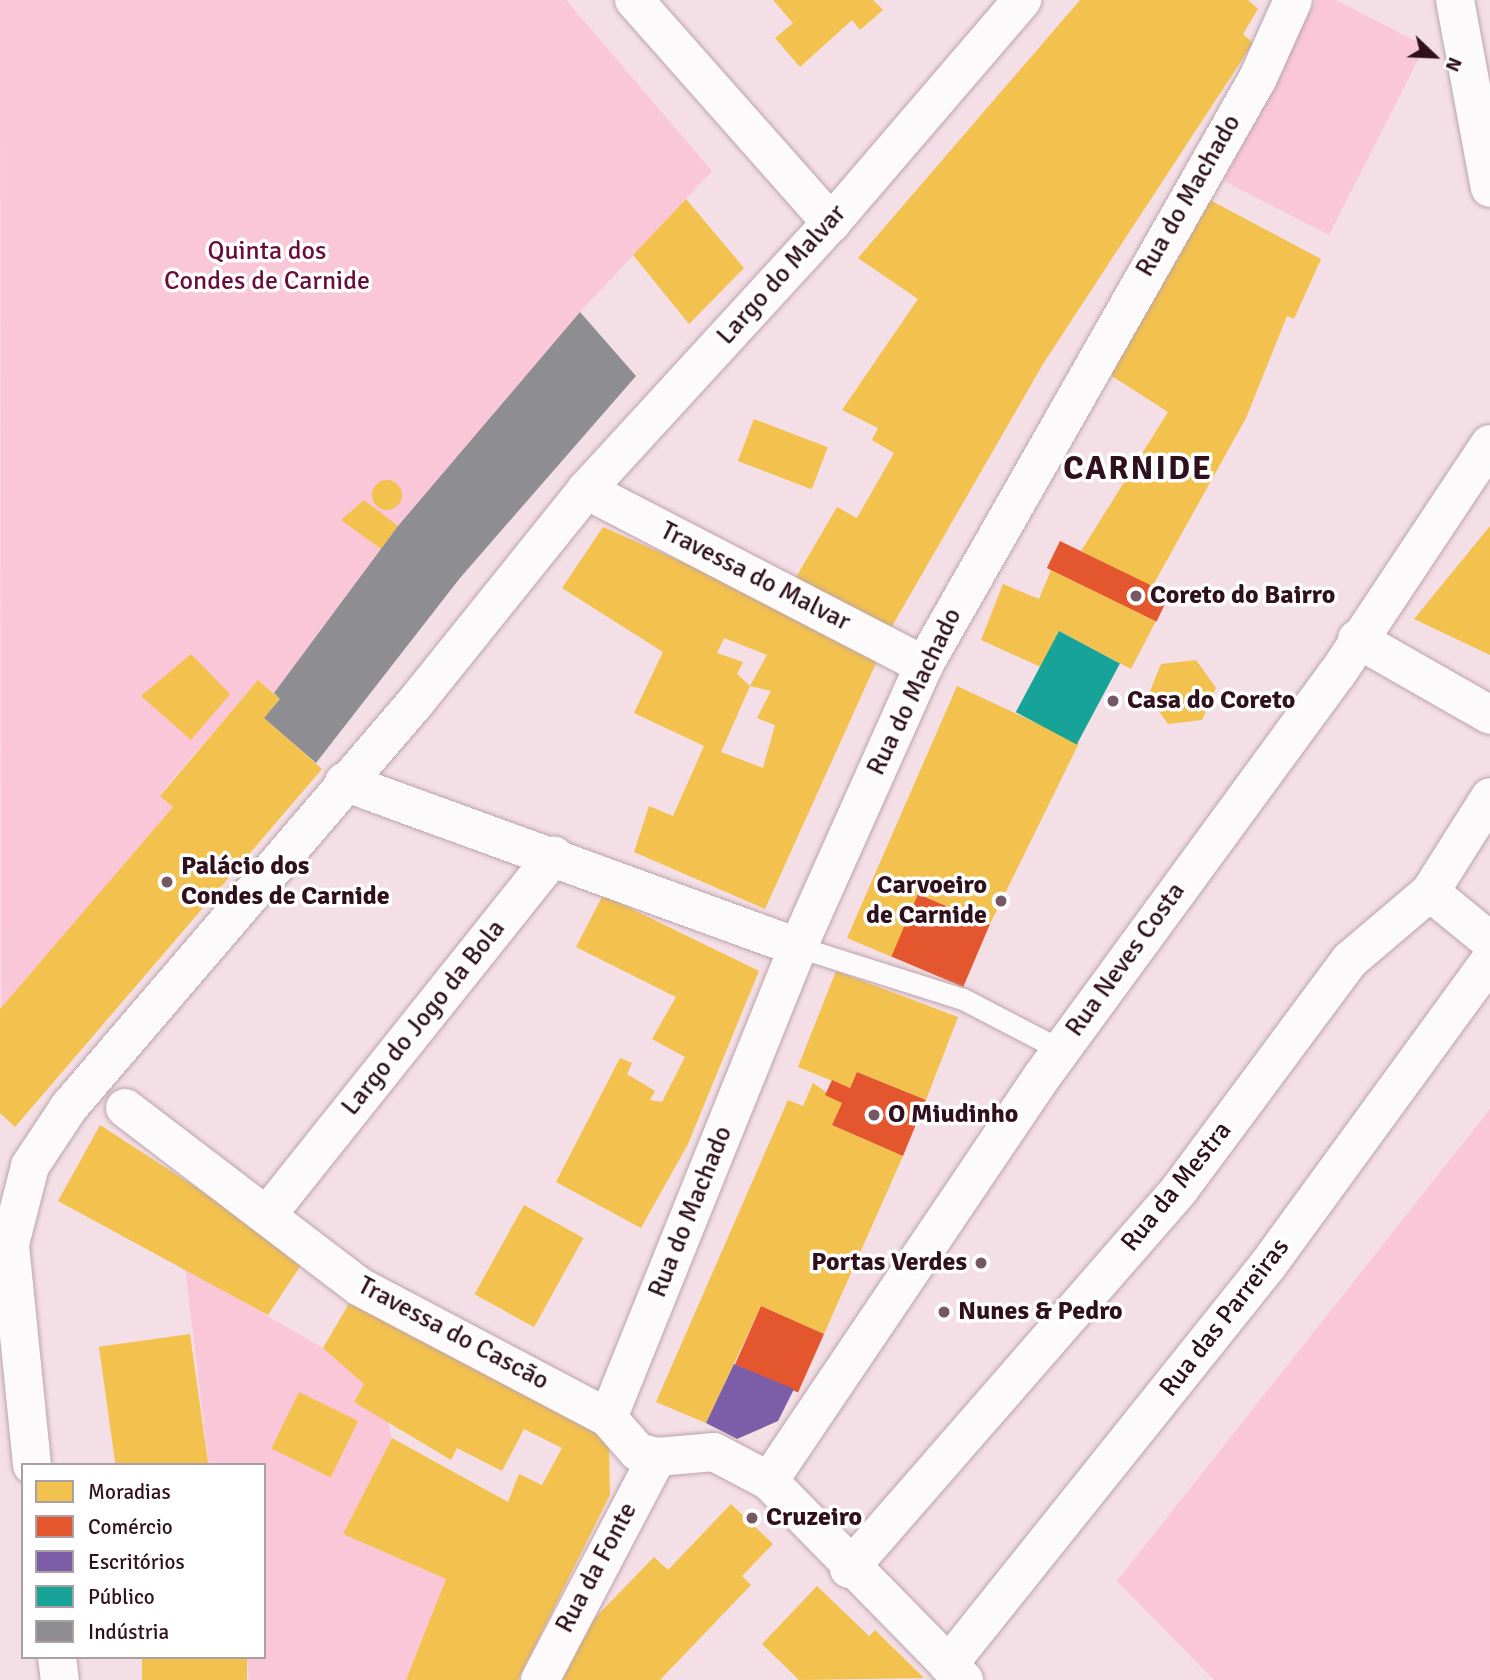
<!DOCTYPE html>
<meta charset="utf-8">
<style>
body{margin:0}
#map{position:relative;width:1490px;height:1680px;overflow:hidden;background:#f4dfe6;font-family:Signika,sans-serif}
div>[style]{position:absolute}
.green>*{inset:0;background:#f9c7d7}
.homes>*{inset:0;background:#f2c14e;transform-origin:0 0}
.round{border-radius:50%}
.shops>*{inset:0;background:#e4572e;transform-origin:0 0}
.offices>*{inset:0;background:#7b5ea7}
.public>*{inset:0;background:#17a398;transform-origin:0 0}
.industry>*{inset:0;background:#8d8d92}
.roads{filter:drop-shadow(0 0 2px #bca3ac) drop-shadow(0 0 2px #bca3ac)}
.lane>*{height:21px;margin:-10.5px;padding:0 10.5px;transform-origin:10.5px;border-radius:10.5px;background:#fdfafb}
.street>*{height:38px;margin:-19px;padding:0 19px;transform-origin:19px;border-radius:19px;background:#fdfafb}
.secondary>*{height:38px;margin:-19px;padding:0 19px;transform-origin:19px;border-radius:19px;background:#fdfafb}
.dots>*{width:19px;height:19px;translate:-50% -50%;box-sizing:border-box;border:4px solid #fff;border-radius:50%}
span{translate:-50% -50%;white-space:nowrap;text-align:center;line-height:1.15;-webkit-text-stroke:7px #fff;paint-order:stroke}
.street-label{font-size:26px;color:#30101c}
.park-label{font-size:26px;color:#6a0c39}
.poi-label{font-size:26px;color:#30101c;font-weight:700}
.left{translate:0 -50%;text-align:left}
.right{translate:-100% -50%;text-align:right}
.district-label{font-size:33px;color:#30101c;font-weight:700;letter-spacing:2px}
.legend{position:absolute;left:21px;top:1463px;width:245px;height:196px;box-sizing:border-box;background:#fff;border:2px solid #ac9fa4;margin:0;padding:9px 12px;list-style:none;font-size:21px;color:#30101c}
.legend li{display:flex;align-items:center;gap:14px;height:35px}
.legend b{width:35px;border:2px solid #ac9fa4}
.north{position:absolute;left:1399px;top:21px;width:70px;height:70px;-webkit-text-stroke:5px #fff;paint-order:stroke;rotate:113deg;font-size:19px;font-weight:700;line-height:28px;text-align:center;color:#30101c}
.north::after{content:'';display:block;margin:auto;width:24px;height:32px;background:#30101c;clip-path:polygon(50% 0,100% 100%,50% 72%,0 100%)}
</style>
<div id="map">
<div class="green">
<div style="clip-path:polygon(0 0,566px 0,712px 171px,580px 312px,398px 526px,274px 693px,258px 680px,166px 787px,160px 796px,173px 807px,1px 1008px)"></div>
<div style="clip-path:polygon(1316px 0,1336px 0,1425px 46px,1329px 235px,1224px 181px)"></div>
<div style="clip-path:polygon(1490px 1109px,1490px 1680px,1214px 1680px,1117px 1581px)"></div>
<div style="clip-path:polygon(185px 1268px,323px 1348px,364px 1384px,354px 1402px,387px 1419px,392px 1438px,343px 1534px,446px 1579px,406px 1680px,249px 1680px,247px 1657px,264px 1657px,264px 1465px,209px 1465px)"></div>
</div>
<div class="homes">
<div style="clip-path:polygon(773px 0,873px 0,883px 10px,860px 30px,852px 20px,800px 67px,775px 38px,793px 23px)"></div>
<div style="clip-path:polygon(1080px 0,1248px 0,1258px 9px,1243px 34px,1253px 43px,1043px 364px,891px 628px,795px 579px,837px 507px,857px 518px,894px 453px,872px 440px,878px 428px,842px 410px,918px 299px,858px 258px)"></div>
<div style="clip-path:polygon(686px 199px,744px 268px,689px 324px,633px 255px)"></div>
<div style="clip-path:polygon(1208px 199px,1321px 259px,1294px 319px,1287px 316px,1246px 418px,1152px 587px,1081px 551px,1168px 412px,1107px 373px)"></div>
<div style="left:754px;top:419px;width:79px;height:45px;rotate:21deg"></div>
<div class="round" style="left:372px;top:480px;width:30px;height:30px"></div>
<div style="clip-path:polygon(364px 500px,398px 526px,381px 549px,341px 520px)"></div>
<div style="clip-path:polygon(1490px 526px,1490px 655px,1414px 619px)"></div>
<div style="clip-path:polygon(evenodd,603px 527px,882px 650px,765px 909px,634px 852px,649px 806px,673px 816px,704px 746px,634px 713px,663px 652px,562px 588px,603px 527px,724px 638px,767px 655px,750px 686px,771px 691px,757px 718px,775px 725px,763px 768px,721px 752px,750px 686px,737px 674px,743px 662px,717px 653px,724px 638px)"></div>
<div style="clip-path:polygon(1051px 570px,1156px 621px,1131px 669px,1059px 631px,1041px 667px,981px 640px,1003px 584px,1039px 599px)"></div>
<div style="clip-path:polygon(191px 654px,230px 694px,191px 740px,141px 696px)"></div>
<div style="clip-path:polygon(1196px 660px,1216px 688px,1202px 720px,1168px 724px,1148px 696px,1161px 664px)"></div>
<div style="clip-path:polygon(258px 680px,280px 699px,264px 718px,322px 769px,15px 1127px,0 1113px,0 1009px,173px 807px,160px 796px)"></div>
<div style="clip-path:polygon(957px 686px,1079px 743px,990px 924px,918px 894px,892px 957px,847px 938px)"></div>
<div style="clip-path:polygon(603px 895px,759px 971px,688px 1144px,641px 1228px,556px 1182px,620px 1058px,632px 1063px,627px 1074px,655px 1091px,650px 1100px,662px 1102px,685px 1057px,652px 1039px,676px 997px,576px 947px)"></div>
<div style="clip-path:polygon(836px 971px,958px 1017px,926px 1100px,857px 1072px,850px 1088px,798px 1067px)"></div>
<div style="clip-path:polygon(813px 1083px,842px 1103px,832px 1125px,903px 1156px,824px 1334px,761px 1306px,706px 1423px,656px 1402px,788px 1100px,803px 1106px)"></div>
<div style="clip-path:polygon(100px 1125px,265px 1232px,301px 1265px,268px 1315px,58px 1201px)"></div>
<div style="left:524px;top:1205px;width:68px;height:102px;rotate:29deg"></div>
<div style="clip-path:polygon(354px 1295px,601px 1435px,609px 1449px,610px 1495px,518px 1680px,406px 1680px,446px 1579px,343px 1534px,392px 1438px,508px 1502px,519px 1474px,542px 1485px,562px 1448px,524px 1429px,502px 1471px,457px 1448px,451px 1460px,354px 1402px,364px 1384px,323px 1348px)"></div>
<div style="left:190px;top:1334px;width:132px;height:92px;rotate:82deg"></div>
<div style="left:299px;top:1392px;width:66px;height:63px;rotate:26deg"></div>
<div style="clip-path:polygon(731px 1504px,773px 1544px,742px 1576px,751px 1585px,660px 1680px,558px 1680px,591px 1622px,654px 1557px,668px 1570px)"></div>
<div style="clip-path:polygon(817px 1586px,869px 1636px,875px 1630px,924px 1678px,799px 1680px,762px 1644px)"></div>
<div style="left:142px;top:1657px;width:105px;height:23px"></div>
</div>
<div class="shops">
<div style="left:1060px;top:541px;width:122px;height:30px;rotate:26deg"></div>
<div style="left:918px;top:894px;width:78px;height:68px;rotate:23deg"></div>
<div style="clip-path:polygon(857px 1072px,926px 1100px,903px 1156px,832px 1125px,842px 1103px,825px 1095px,832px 1080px,850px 1088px)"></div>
<div style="left:761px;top:1306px;width:69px;height:64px;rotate:24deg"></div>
</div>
<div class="offices">
<div style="clip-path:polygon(734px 1364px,794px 1389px,778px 1421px,737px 1439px,706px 1423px)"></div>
</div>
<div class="public">
<div style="left:1059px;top:631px;width:69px;height:92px;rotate:28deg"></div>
</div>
<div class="industry">
<div style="clip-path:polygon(580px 312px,636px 376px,460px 578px,316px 763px,264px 718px,280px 699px,274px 693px,398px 526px)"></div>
</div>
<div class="roads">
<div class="lane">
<div style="left:798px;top:947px;width:173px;rotate:17.5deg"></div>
<div style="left:963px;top:999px;width:110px;rotate:27.5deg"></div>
</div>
<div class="street">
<div style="left:634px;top:0;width:298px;rotate:48.5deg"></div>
<div style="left:1455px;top:0;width:191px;rotate:79.5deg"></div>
<div style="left:586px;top:490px;width:381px;rotate:27.4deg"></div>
<div style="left:1357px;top:639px;width:153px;rotate:29.7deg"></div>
<div style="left:344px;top:782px;width:483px;rotate:20deg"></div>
<div style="left:1430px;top:892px;width:77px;rotate:39.2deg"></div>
<div style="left:125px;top:1108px;width:295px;rotate:37.3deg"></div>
<div style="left:360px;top:1287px;width:280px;rotate:27.8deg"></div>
<div style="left:608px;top:1418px;width:45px;rotate:48.6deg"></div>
<div style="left:638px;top:1452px;width:20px;rotate:15deg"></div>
<div style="left:657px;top:1457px;width:57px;rotate:-5deg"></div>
<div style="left:714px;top:1452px;width:62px;rotate:27.8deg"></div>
<div style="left:769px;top:1481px;width:279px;rotate:45.6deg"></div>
<div style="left:267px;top:1215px;width:460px;rotate:-51.4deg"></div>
<div style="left:608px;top:1418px;width:508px;rotate:-68.03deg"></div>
<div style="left:798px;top:947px;width:309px;rotate:-65.9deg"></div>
<div style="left:924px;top:665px;width:675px;rotate:-60.36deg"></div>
<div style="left:1258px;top:78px;width:85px;rotate:-65.8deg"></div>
<div style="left:769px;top:1481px;width:490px;rotate:-56deg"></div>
<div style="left:1043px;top:1075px;width:497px;rotate:-53.8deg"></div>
<div style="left:1337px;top:674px;width:276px;rotate:-56.4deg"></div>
<div style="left:849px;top:1569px;width:503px;rotate:-48.95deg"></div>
<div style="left:1179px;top:1190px;width:287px;rotate:-53.4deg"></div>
<div style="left:1350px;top:960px;width:105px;rotate:-40.4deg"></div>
<div style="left:1430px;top:892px;width:112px;rotate:-57.7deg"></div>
<div style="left:948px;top:1665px;width:512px;rotate:-51.34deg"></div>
<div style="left:1268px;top:1265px;width:376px;rotate:-53.9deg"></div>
<div style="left:540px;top:1680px;width:252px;rotate:-62.3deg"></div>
</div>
<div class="secondary">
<div style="left:32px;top:1465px;width:222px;rotate:-95.7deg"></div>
<div style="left:10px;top:1244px;width:81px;rotate:-75.6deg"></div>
<div style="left:30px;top:1166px;width:71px;rotate:-56.5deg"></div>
<div style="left:69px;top:1107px;width:532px;rotate:-49.42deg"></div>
<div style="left:415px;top:703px;width:273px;rotate:-51.2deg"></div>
<div style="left:586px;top:490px;width:362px;rotate:-47.5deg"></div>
<div style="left:831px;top:223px;width:294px;rotate:-49.4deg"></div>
<div style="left:57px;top:1657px;width:23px;rotate:83deg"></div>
</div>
</div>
<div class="dots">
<div style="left:1136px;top:596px;background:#755863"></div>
<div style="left:1113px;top:701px;background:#755863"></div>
<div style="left:167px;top:882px;background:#755863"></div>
<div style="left:1001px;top:901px;background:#755863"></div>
<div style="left:874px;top:1115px;background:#755863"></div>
<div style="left:981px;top:1263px;background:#755863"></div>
<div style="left:944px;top:1312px;background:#755863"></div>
<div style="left:752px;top:1518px;background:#755863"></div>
</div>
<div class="street-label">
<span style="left:1189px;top:196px;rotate:-60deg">Rua do Machado</span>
<span style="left:782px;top:275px;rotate:-48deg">Largo do Malvar</span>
<span style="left:755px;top:577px;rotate:27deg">Travessa do Malvar</span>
<span style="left:915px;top:692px;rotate:-64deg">Rua do Machado</span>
<span style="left:1126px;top:960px;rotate:-54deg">Rua Neves Costa</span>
<span style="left:424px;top:1018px;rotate:-51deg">Largo do Jogo da Bola</span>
<span style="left:1177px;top:1187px;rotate:-51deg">Rua da Mestra</span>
<span style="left:691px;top:1212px;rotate:-68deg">Rua do Machado</span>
<span style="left:1225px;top:1318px;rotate:-52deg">Rua das Parreiras</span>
<span style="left:453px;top:1334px;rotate:28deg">Travessa do Cascão</span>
<span style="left:597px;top:1568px;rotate:-62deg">Rua da Fonte</span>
</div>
<div class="park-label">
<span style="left:267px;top:267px">Quinta dos<br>Condes de Carnide</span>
</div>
<div class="poi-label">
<span class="left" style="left:1150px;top:596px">Coreto do Bairro</span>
<span class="left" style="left:1127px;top:701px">Casa do Coreto</span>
<span class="left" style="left:181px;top:882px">Palácio dos<br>Condes de Carnide</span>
<span class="right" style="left:987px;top:901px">Carvoeiro<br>de Carnide</span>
<span class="left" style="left:888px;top:1115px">O Miudinho</span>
<span class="right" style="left:967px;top:1263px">Portas Verdes</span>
<span class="left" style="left:958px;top:1312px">Nunes &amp; Pedro</span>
<span class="left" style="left:766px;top:1518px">Cruzeiro</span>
</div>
<div class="district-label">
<span style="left:1138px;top:469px">CARNIDE</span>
</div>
<ul class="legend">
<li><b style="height:19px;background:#f2c14e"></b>Moradias</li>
<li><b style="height:19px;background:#e4572e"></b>Comércio</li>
<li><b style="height:19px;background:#7b5ea7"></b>Escritórios</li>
<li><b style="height:19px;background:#17a398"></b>Público</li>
<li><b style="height:19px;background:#8d8d92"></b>Indústria</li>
</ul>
<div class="north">N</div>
</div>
